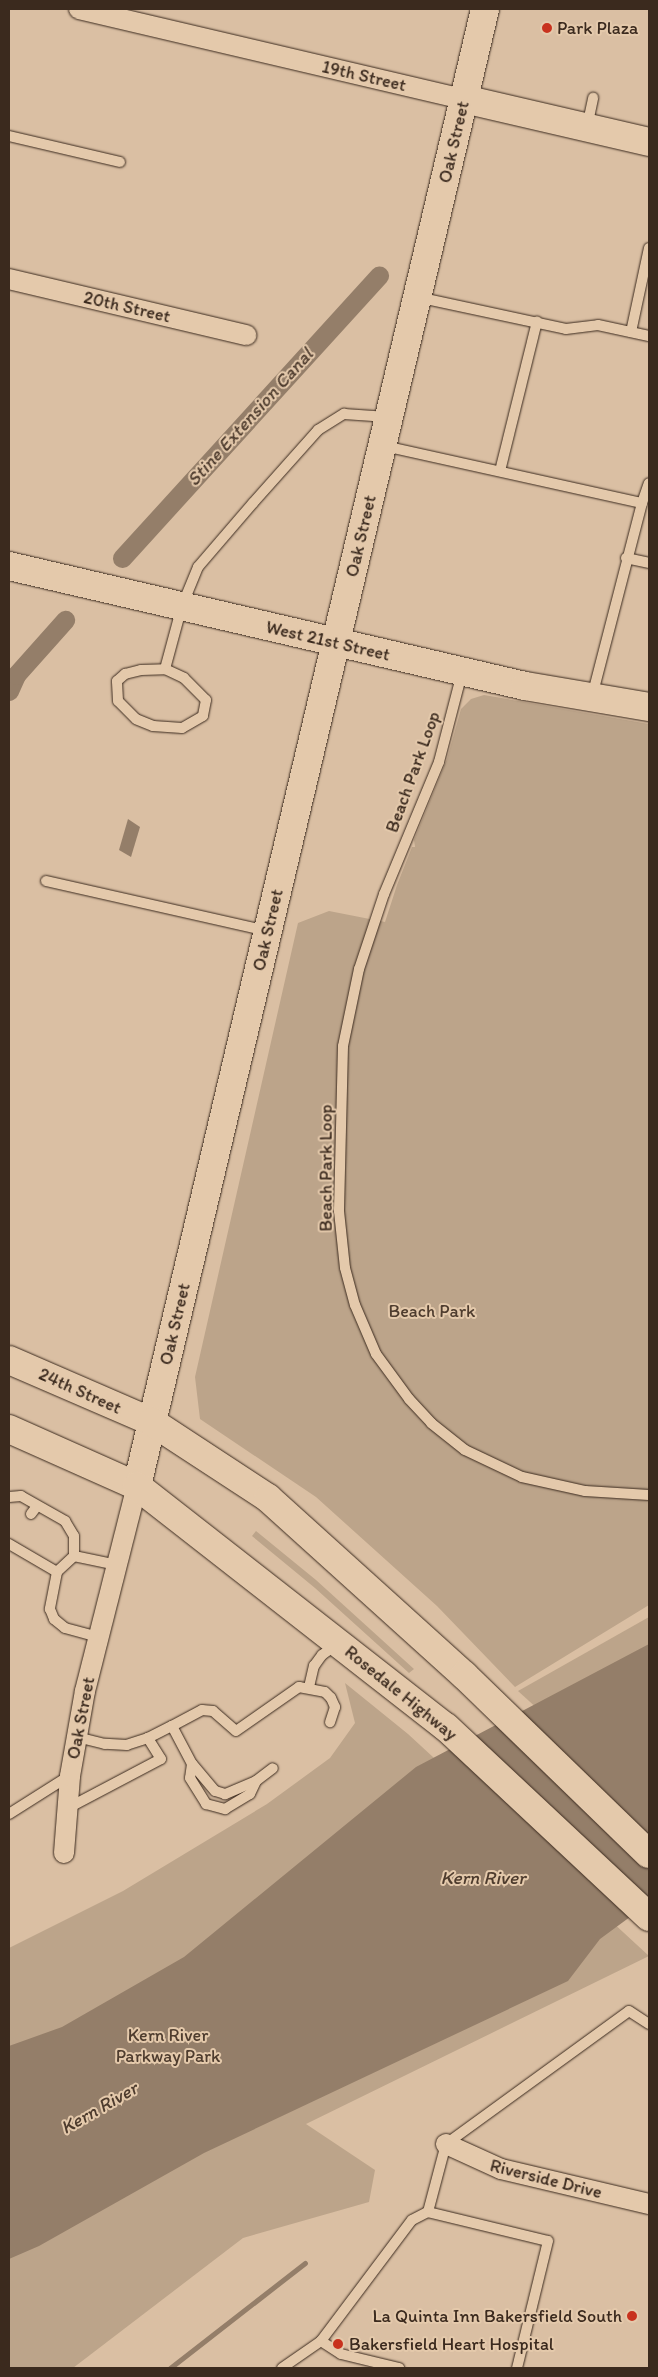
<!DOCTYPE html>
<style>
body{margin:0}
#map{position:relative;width:658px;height:2377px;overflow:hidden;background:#dabfa3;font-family:Itim,sans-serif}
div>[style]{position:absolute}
.green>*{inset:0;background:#bca48a}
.water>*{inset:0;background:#947e69}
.stream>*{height:5px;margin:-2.5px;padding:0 2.5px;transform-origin:2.5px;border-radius:2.5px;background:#947e69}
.canal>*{height:19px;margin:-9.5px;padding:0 9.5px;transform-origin:9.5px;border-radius:9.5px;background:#947e69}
.roads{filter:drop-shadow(0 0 1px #3b2a1e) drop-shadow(0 0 1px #3b2a1e)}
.lane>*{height:10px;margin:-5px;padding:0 5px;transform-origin:5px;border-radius:5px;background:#e4c9ab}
.street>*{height:20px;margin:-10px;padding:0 10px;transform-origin:10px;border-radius:10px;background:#e4c9ab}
.secondary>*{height:28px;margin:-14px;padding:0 14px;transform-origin:14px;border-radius:14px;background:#e4c9ab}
.primary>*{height:28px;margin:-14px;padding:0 14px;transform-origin:14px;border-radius:14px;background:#e4c9ab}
.dots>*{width:14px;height:14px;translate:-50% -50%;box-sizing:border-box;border:2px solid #e4c9ab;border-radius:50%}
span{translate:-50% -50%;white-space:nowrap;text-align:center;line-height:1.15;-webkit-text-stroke:4px #e4c9ab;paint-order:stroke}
.poi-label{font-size:18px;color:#3b2a1e}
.left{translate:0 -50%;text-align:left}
.right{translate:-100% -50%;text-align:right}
.street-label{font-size:18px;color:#3b2a1e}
.park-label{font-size:18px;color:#4e3c2e}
.water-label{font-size:19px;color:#4d3b2d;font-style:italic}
.frame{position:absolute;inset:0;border:10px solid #3b2a1e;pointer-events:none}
</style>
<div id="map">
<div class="green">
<div style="clip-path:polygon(484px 695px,649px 724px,649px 1605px,515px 1687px,437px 1606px,316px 1497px,200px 1419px,195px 1377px,298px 923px,329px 911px,385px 922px,397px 885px,412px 847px,415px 847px,414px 840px,447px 759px,461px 709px,471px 699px)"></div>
<div style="clip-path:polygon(256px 1531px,316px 1580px,414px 1669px,409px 1673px,315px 1588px,252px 1536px)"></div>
<div style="clip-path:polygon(649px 1617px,649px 1810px,518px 1691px)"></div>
<div style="clip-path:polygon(345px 1683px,408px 1734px,649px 1956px,306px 2124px,375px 2170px,369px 2202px,243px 2238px,73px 2368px,9px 2368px,9px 1948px,123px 1891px,267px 1804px,330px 1758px,355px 1723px)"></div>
</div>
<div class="water">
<div style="clip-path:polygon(128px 819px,140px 827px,131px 857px,119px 850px)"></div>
<div style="clip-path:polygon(649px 1644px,649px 1903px,600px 1939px,568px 1981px,204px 2153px,39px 2246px,9px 2259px,9px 2046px,62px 2027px,184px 1957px,416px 1767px)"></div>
</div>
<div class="stream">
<div style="left:170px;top:2368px;width:171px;rotate:-37.9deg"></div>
</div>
<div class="canal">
<div style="left:122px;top:558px;width:382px;rotate:-47.7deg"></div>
<div style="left:9px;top:691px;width:17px;rotate:-66deg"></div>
<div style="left:16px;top:675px;width:74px;rotate:-48.3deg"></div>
</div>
<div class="roads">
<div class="lane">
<div style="left:587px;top:127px;width:30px;rotate:-78deg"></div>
<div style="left:9px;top:136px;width:114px;rotate:13.2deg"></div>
<div style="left:417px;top:297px;width:152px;rotate:12.1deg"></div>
<div style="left:566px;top:329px;width:32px;rotate:-7deg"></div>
<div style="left:598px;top:325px;width:52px;rotate:12.2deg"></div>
<div style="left:631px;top:332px;width:86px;rotate:-77.9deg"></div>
<div style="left:384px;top:446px;width:264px;rotate:12.5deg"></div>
<div style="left:642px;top:503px;width:199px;rotate:104.5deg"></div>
<div style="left:500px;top:471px;width:154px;rotate:-76.1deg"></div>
<div style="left:642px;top:503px;width:21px;rotate:-71deg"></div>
<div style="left:626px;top:558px;width:24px;rotate:12deg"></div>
<div style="left:165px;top:669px;width:65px;rotate:-74.9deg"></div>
<div style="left:182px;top:606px;width:42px;rotate:-67.7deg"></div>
<div style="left:198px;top:567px;width:84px;rotate:-49.3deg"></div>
<div style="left:253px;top:503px;width:98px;rotate:-48.3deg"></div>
<div style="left:318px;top:430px;width:31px;rotate:-32deg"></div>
<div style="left:344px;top:414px;width:44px;rotate:3.9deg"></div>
<div style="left:165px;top:669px;width:21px;rotate:25deg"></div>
<div style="left:184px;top:678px;width:31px;rotate:45deg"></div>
<div style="left:206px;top:700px;width:16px;rotate:101deg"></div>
<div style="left:203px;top:716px;width:24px;rotate:150deg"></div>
<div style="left:182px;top:728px;width:29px;rotate:-176deg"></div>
<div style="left:153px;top:726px;width:18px;rotate:-158deg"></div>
<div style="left:136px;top:719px;width:25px;rotate:-135deg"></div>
<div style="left:118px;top:701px;width:20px;rotate:-93deg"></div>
<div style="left:117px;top:681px;width:11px;rotate:-41deg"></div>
<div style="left:125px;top:674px;width:16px;rotate:-14deg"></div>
<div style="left:141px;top:670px;width:24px;rotate:-2deg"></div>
<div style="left:462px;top:673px;width:92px;rotate:104.5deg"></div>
<div style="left:439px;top:762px;width:143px;rotate:112.6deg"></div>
<div style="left:384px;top:894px;width:79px;rotate:108.4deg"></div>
<div style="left:359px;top:969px;width:79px;rotate:101.7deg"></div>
<div style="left:343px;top:1046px;width:165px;rotate:91.4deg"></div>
<div style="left:339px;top:1211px;width:57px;rotate:84deg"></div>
<div style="left:345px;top:1268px;width:38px;rotate:75deg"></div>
<div style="left:355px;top:1305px;width:53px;rotate:66.8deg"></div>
<div style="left:376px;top:1354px;width:56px;rotate:53.7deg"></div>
<div style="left:409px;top:1399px;width:33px;rotate:47deg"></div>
<div style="left:431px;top:1423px;width:43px;rotate:38.5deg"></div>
<div style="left:465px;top:1450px;width:63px;rotate:25.3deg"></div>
<div style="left:522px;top:1477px;width:65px;rotate:12.5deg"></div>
<div style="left:585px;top:1491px;width:64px;rotate:3.6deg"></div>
<div style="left:46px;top:881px;width:227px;rotate:12.7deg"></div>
<div style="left:9px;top:1497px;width:12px;rotate:-5deg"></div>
<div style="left:21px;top:1496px;width:51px;rotate:29.6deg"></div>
<div style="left:65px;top:1521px;width:17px;rotate:59deg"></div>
<div style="left:74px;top:1536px;width:20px;rotate:90deg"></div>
<div style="left:74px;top:1556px;width:23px;rotate:137deg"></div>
<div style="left:57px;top:1572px;width:56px;rotate:-149.7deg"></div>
<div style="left:31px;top:1514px;width:10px;rotate:-53deg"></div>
<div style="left:74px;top:1556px;width:44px;rotate:11.8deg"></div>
<div style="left:57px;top:1572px;width:38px;rotate:101deg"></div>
<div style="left:50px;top:1609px;width:11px;rotate:68deg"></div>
<div style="left:54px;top:1619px;width:14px;rotate:39deg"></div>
<div style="left:65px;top:1628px;width:35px;rotate:15deg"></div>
<div style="left:309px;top:1687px;width:22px;rotate:-77deg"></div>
<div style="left:314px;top:1666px;width:14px;rotate:-54deg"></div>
<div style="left:322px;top:1655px;width:19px;rotate:-36deg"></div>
<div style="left:172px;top:1726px;width:34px;rotate:-28deg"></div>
<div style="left:202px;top:1710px;width:11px;rotate:5deg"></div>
<div style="left:213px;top:1711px;width:30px;rotate:41deg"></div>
<div style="left:236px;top:1731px;width:77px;rotate:-34.9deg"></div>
<div style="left:299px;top:1687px;width:26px;rotate:11deg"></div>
<div style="left:325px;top:1692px;width:8px;rotate:45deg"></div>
<div style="left:331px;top:1698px;width:10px;rotate:66deg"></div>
<div style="left:335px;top:1707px;width:16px;rotate:108deg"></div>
<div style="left:148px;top:1738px;width:27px;rotate:-27deg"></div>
<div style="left:172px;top:1726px;width:43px;rotate:62.2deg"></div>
<div style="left:192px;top:1764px;width:14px;rotate:98deg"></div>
<div style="left:190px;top:1778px;width:31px;rotate:58deg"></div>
<div style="left:206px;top:1804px;width:20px;rotate:15deg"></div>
<div style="left:225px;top:1809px;width:29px;rotate:-31deg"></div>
<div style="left:250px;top:1794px;width:14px;rotate:-65deg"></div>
<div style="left:256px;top:1781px;width:34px;rotate:157deg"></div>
<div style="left:225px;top:1794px;width:10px;rotate:-163deg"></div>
<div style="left:215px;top:1791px;width:35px;rotate:-130deg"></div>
<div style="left:256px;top:1781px;width:21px;rotate:-37deg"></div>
<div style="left:68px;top:1808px;width:105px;rotate:-27.8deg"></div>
<div style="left:161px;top:1759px;width:25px;rotate:-122deg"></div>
<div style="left:148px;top:1738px;width:22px;rotate:162deg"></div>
<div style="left:127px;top:1745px;width:22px;rotate:-177deg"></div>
<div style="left:105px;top:1744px;width:29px;rotate:-166deg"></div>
<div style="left:9px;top:1814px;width:71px;rotate:-32.3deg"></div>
<div style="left:428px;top:2212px;width:123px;rotate:13.6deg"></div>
<div style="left:548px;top:2241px;width:131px;rotate:103.7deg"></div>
<div style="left:321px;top:2341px;width:24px;rotate:33deg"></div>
<div style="left:341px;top:2354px;width:60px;rotate:13.6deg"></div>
<div style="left:282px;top:2368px;width:47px;rotate:-34.7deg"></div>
<div style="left:321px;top:2341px;width:151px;rotate:-53.1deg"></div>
<div style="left:412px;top:2220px;width:18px;rotate:-27deg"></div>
<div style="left:428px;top:2212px;width:70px;rotate:-75.2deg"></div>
<div style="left:446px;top:2144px;width:226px;rotate:-36deg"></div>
<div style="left:629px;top:2011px;width:24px;rotate:33deg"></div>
</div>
<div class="street">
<div style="left:79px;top:9px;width:395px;rotate:13.2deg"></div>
<div style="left:9px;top:279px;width:244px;rotate:13.3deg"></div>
<div style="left:64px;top:1853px;width:77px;rotate:-85.5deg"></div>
<div style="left:70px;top:1776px;width:86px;rotate:-80deg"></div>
<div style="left:85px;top:1691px;width:211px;rotate:-75.8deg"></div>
<div style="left:446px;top:2144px;width:60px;rotate:24.4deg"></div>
<div style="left:501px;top:2169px;width:152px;rotate:13.3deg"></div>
</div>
<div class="secondary">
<div style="left:464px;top:99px;width:190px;rotate:13.1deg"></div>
<div style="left:9px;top:566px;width:530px;rotate:13.09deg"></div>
<div style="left:525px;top:686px;width:126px;rotate:9.6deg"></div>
<div style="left:137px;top:1486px;width:1517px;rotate:-76.74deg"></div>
</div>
<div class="primary">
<div style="left:9px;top:1360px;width:156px;rotate:23.4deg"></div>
<div style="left:152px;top:1422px;width:139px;rotate:33.2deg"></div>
<div style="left:268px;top:1498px;width:264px;rotate:42.1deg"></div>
<div style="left:464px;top:1675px;width:257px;rotate:44.1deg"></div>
<div style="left:9px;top:1429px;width:140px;rotate:24deg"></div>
<div style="left:137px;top:1486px;width:392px;rotate:38deg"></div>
<div style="left:446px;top:1727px;width:278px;rotate:43.1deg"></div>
</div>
</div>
<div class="dots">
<div style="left:547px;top:28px;background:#c8321e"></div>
<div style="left:632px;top:2316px;background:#c8321e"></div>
<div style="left:338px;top:2344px;background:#c8321e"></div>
</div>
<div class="poi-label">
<span class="left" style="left:557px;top:28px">Park Plaza</span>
<span class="right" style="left:622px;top:2316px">La Quinta Inn Bakersfield South</span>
<span class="left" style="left:349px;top:2344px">Bakersfield Heart Hospital</span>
</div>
<div class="street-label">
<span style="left:364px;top:76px;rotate:13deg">19th Street</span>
<span style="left:454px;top:142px;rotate:-77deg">Oak Street</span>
<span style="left:127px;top:307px;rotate:13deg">20th Street</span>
<span style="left:361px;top:536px;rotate:-77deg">Oak Street</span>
<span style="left:328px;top:641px;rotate:13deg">West 21st Street</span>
<span style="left:413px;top:772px;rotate:-70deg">Beach Park Loop</span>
<span style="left:268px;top:930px;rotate:-77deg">Oak Street</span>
<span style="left:326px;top:1168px;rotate:-90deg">Beach Park Loop</span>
<span style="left:175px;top:1324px;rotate:-77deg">Oak Street</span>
<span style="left:80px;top:1391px;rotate:24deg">24th Street</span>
<span style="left:401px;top:1693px;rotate:39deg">Rosedale Highway</span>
<span style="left:81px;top:1718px;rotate:-79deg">Oak Street</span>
<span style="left:546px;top:2179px;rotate:14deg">Riverside Drive</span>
</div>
<div class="park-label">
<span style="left:432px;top:1311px">Beach Park</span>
<span style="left:168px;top:2046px">Kern River<br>Parkway Park</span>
</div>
<div class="water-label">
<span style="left:250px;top:417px;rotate:-48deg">Stine Extension Canal</span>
<span style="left:483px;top:1878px">Kern River</span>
<span style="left:99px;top:2108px;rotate:-30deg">Kern River</span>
</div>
<div class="frame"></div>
</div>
